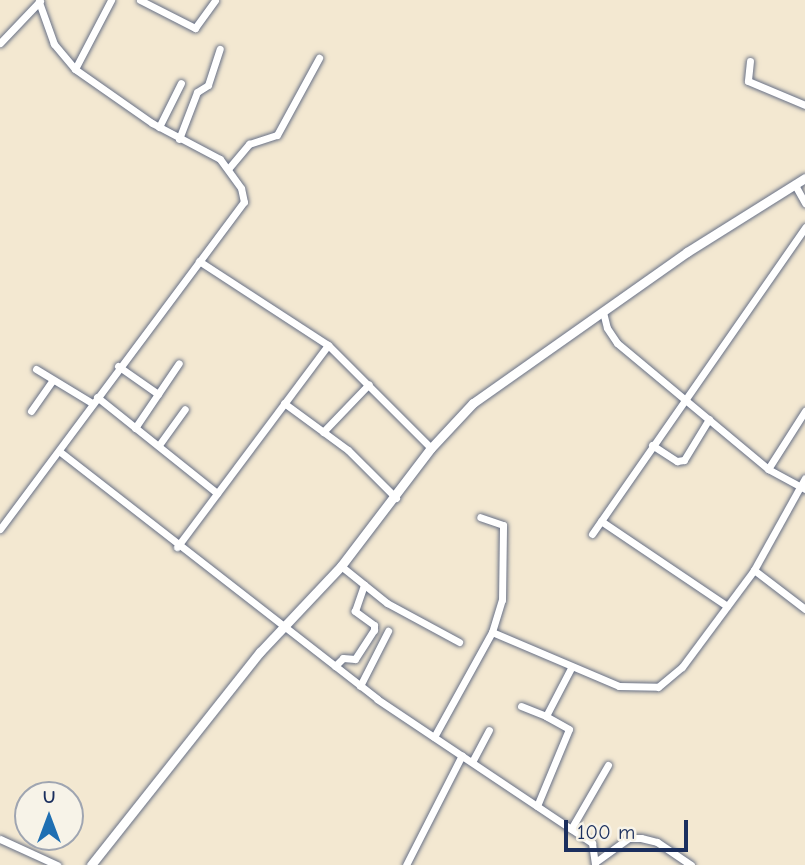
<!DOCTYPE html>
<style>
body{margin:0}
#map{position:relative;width:805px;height:865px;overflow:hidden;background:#f3e8d1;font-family:"Comic Neue",sans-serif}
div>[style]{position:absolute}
.roads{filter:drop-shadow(0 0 2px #677086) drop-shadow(0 0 2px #677086)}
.minor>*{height:7px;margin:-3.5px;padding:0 3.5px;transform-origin:3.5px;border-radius:3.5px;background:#fff}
.tertiary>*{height:9px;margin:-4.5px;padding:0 4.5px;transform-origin:4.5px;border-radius:4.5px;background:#fff}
span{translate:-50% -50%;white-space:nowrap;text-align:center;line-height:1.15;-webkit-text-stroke:7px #f7f3e8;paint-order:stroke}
.north{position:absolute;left:14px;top:781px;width:70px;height:70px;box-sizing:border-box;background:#f7f3e8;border:2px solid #9fa5b1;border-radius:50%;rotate:0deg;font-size:19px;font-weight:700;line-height:28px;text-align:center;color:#1b2f5e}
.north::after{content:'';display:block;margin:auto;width:24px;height:32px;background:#1f6fb2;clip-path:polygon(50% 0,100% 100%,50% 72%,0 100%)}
.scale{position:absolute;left:564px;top:820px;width:124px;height:32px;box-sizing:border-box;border:4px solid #1b2f5e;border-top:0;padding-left:9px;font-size:21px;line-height:24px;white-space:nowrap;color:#1b2f5e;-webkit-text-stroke:5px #f7f3e8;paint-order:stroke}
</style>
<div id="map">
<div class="roads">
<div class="minor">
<div style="left:140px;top:0;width:62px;rotate:27deg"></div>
<div style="left:195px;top:28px;width:34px;rotate:-54deg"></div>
<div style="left:0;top:43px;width:58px;rotate:-46.4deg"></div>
<div style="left:750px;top:61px;width:20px;rotate:96deg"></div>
<div style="left:748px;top:81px;width:62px;rotate:22.8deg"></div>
<div style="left:75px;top:69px;width:78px;rotate:-62.4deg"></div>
<div style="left:159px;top:127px;width:49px;rotate:-63.4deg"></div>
<div style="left:179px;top:139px;width:50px;rotate:-69deg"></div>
<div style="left:197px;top:92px;width:13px;rotate:-32deg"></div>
<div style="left:208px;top:85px;width:38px;rotate:-72deg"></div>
<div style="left:228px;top:169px;width:33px;rotate:-50deg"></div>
<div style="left:249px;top:144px;width:29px;rotate:-18deg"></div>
<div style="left:277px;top:135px;width:88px;rotate:-61.4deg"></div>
<div style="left:795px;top:185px;width:21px;rotate:61deg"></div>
<div style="left:199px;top:261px;width:154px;rotate:33.1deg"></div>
<div style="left:328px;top:345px;width:146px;rotate:45deg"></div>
<div style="left:603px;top:312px;width:16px;rotate:76deg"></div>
<div style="left:607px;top:328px;width:18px;rotate:56deg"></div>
<div style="left:617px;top:343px;width:197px;rotate:39.8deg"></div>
<div style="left:768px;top:469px;width:42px;rotate:28.4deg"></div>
<div style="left:118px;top:366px;width:49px;rotate:35deg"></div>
<div style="left:36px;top:369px;width:66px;rotate:31.3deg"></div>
<div style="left:97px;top:397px;width:154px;rotate:38.7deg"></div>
<div style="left:284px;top:403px;width:79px;rotate:36.3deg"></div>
<div style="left:348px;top:450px;width:68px;rotate:45deg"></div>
<div style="left:31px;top:411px;width:37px;rotate:-55deg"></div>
<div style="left:135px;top:428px;width:78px;rotate:-55.9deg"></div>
<div style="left:323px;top:432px;width:66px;rotate:-46.2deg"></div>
<div style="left:159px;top:445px;width:44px;rotate:-54.2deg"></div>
<div style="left:652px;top:445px;width:30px;rotate:33deg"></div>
<div style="left:677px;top:461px;width:7px;rotate:-8deg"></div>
<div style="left:684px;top:460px;width:48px;rotate:-58.6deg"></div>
<div style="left:59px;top:451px;width:403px;rotate:37.9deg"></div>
<div style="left:377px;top:699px;width:259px;rotate:33.8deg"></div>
<div style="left:592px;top:843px;width:22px;rotate:82deg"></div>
<div style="left:768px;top:469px;width:69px;rotate:-57.5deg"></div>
<div style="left:601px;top:521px;width:152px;rotate:34deg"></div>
<div style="left:0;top:529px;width:408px;rotate:-53.3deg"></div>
<div style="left:244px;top:202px;width:14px;rotate:-102deg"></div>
<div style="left:241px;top:188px;width:36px;rotate:-126deg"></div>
<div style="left:220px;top:159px;width:77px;rotate:-152.1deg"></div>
<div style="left:152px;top:123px;width:94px;rotate:-145deg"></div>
<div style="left:75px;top:69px;width:33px;rotate:-130deg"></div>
<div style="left:54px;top:44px;width:45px;rotate:-109.7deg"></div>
<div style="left:592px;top:534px;width:374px;rotate:-55.2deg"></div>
<div style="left:177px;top:547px;width:252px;rotate:-53.2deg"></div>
<div style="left:341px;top:566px;width:59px;rotate:38.8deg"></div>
<div style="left:387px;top:603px;width:82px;rotate:28.4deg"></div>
<div style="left:754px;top:570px;width:64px;rotate:37.4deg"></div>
<div style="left:492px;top:632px;width:138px;rotate:23deg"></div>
<div style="left:619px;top:686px;width:39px;rotate:1deg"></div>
<div style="left:658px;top:687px;width:31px;rotate:-40deg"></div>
<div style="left:682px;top:667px;width:121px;rotate:-53.4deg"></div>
<div style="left:754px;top:570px;width:105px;rotate:-61deg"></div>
<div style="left:335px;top:666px;width:11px;rotate:-45deg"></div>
<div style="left:343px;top:658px;width:12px;rotate:5deg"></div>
<div style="left:355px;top:659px;width:35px;rotate:-57deg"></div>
<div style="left:374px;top:630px;width:5px;rotate:-90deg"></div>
<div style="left:374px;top:625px;width:24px;rotate:-144deg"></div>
<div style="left:355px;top:611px;width:28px;rotate:-71deg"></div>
<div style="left:360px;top:686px;width:62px;rotate:-63deg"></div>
<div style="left:521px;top:706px;width:27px;rotate:22deg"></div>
<div style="left:434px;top:737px;width:120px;rotate:-61.1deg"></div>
<div style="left:492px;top:632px;width:34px;rotate:-73deg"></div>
<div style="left:502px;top:600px;width:75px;rotate:-89.2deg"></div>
<div style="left:503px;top:525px;width:24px;rotate:-161deg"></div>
<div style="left:472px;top:762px;width:36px;rotate:-62deg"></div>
<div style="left:537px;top:806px;width:83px;rotate:-67.4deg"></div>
<div style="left:569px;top:729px;width:26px;rotate:-151deg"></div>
<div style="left:546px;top:716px;width:54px;rotate:-62.5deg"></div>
<div style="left:571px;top:829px;width:74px;rotate:-60deg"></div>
<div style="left:0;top:839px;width:63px;rotate:24.5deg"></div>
<div style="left:597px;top:861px;width:39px;rotate:-36deg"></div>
<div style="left:629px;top:838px;width:12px"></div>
<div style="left:641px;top:838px;width:16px;rotate:14deg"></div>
<div style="left:657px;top:842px;width:41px;rotate:34.1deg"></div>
<div style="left:406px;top:865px;width:123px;rotate:-63deg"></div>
</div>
<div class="tertiary">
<div style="left:91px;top:865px;width:272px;rotate:-51.6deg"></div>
<div style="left:260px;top:652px;width:118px;rotate:-46.7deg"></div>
<div style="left:341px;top:566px;width:148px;rotate:-52.7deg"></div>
<div style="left:431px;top:448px;width:62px;rotate:-47deg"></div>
<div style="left:473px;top:403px;width:262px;rotate:-35.2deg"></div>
<div style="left:687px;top:252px;width:139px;rotate:-32.1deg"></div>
</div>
</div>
<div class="north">U</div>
<div class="scale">100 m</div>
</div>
